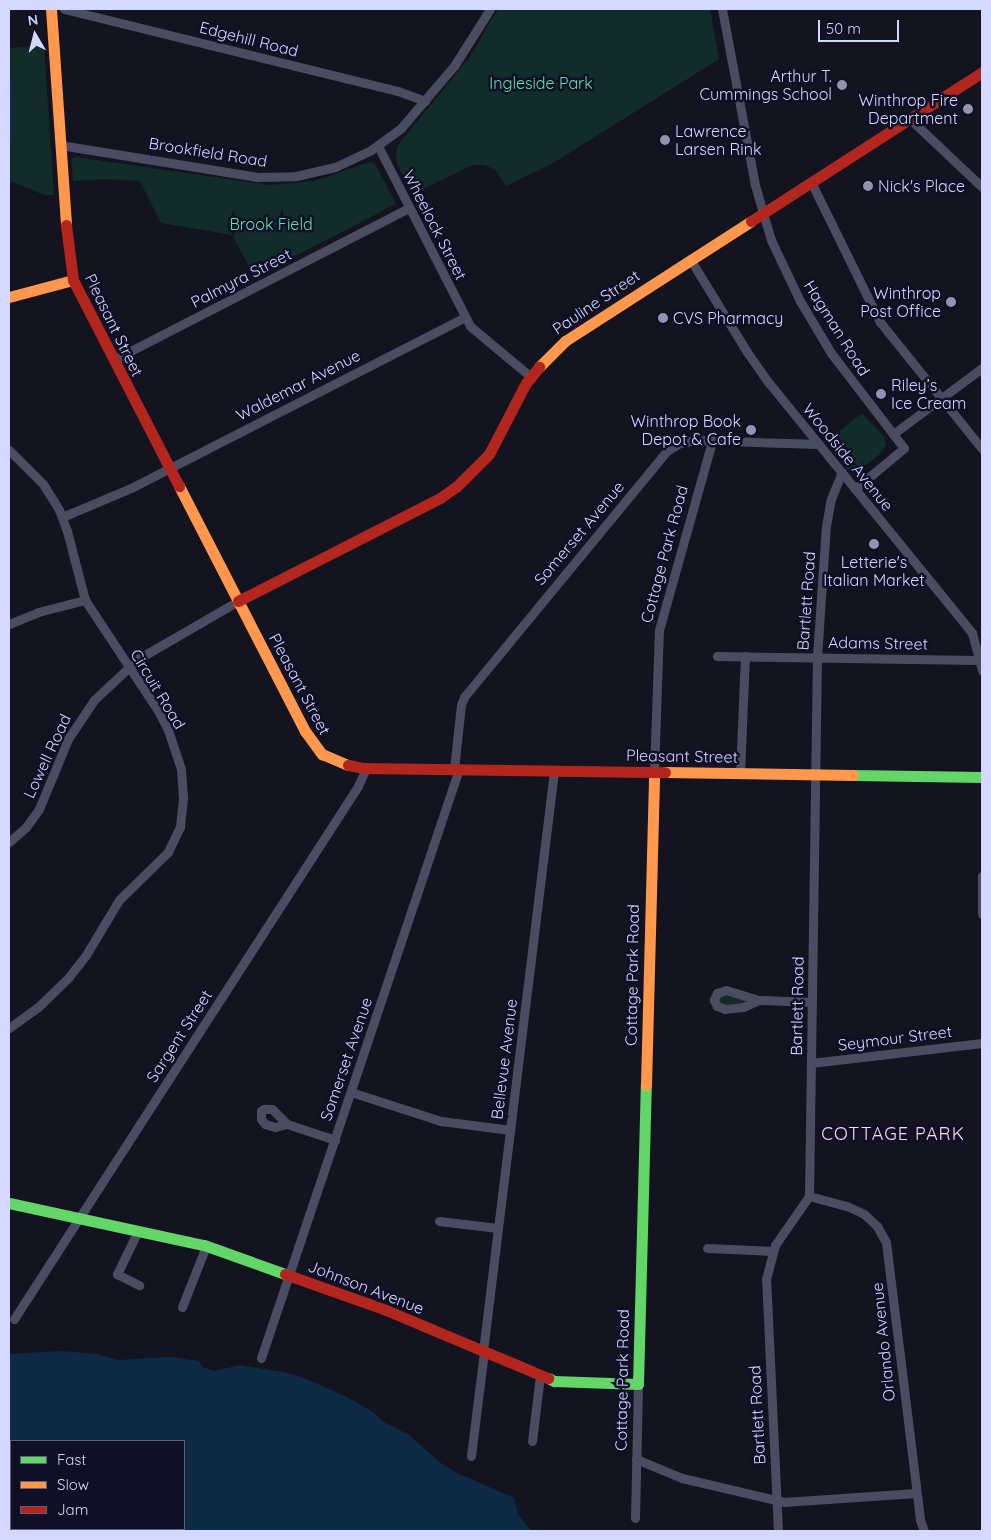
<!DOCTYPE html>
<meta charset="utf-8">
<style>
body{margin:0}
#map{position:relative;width:991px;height:1540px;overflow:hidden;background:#141421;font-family:Quicksand,sans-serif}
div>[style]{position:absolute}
.green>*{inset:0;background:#122c29}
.water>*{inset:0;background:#0d2b45}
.street>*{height:9px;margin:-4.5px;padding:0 4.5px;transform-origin:4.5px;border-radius:4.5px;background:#4a4d62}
.fast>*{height:11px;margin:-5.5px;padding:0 5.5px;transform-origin:5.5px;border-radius:5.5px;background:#63d668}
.slow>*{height:11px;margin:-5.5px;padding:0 5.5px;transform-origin:5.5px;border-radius:5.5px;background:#ff974d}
.jam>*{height:11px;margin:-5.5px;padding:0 5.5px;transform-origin:5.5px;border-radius:5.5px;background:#b3261e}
.dots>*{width:14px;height:14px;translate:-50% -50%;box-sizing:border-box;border:2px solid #0f0f26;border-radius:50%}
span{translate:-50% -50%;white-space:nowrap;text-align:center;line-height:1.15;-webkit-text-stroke:5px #0f0f26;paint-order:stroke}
.street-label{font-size:16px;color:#d4d7ff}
.poi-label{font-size:16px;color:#d4d7ff}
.right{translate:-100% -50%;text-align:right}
.left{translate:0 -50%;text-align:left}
.park-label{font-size:16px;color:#5fe1a8}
.neighbourhood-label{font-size:18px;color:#ffd6f8;letter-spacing:1px}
.frame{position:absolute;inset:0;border:10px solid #d4d7ff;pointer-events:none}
.legend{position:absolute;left:10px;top:1440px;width:175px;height:90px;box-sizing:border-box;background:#0f0f26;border:1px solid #5e5f7d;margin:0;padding:6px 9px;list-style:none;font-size:15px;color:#d4d7ff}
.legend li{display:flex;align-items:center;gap:10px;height:25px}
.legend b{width:25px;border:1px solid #5e5f7d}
.north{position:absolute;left:10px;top:10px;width:50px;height:50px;-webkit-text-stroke:4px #0f0f26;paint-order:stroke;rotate:352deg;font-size:14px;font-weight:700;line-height:20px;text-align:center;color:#d4d7ff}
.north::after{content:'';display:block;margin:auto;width:18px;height:22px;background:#d4d7ff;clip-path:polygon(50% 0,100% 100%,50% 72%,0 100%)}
.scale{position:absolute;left:818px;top:20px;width:81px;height:22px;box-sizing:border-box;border:2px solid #d4d7ff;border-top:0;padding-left:6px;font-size:15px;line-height:18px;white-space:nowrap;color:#d4d7ff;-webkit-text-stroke:4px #0f0f26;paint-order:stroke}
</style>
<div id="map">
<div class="green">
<div style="clip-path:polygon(498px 9px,710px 9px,719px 59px,552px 164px,506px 186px,495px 170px,485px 165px,473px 165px,412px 194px,397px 164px,396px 153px,398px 145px,469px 58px)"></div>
<div style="clip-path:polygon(44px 45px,54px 195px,44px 195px,13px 182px,9px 183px,9px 48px)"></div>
<div style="clip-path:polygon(76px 157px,269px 185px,314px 181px,370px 162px,375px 164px,396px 204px,255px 277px,232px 235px,161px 223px,140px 181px,104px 179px,73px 181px,71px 159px)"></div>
<div style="clip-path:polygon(862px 413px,884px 437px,886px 445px,880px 454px,856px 473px,849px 471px,826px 442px)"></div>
<div style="clip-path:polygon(725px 994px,745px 999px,747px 1002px,725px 1005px,719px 1003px,719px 996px)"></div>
</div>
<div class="water">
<div style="clip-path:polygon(9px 73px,13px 82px,14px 132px,9px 158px)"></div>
<div style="clip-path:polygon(evenodd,61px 1351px,97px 1354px,118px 1360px,169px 1357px,199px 1361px,202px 1367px,215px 1371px,240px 1365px,288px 1373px,304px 1378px,347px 1397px,373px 1412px,384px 1422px,409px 1435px,442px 1464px,457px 1473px,514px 1498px,518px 1514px,531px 1531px,9px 1531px,9px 1354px,61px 1351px,11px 1441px,184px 1441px,184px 1529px,11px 1529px,11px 1441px)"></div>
</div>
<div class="street">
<div style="left:64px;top:9px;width:344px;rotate:13.8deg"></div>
<div style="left:398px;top:91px;width:29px;rotate:20deg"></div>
<div style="left:722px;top:9px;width:179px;rotate:79.4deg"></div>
<div style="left:755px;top:185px;width:57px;rotate:73.8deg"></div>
<div style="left:771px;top:240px;width:68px;rotate:64.6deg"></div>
<div style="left:800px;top:301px;width:61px;rotate:59.2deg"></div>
<div style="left:831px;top:353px;width:120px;rotate:52.5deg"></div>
<div style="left:904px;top:448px;width:64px;rotate:140.1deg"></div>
<div style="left:910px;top:119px;width:99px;rotate:43.4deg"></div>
<div style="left:60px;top:145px;width:200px;rotate:9.2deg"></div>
<div style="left:257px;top:177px;width:39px;rotate:-1deg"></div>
<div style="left:296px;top:176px;width:40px;rotate:-13deg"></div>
<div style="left:335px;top:167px;width:40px;rotate:-25deg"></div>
<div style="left:371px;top:150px;width:37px;rotate:-36deg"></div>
<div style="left:401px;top:128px;width:82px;rotate:-49.5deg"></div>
<div style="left:454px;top:66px;width:67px;rotate:-57.7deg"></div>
<div style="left:378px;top:146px;width:202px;rotate:62.9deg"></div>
<div style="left:470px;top:326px;width:80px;rotate:39.9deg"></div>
<div style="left:811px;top:182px;width:156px;rotate:63.8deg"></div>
<div style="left:880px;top:322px;width:163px;rotate:51.2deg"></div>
<div style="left:690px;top:259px;width:109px;rotate:58.5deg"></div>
<div style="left:747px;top:352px;width:38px;rotate:55deg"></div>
<div style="left:769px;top:383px;width:322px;rotate:50.9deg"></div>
<div style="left:972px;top:633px;width:39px;rotate:75deg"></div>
<div style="left:113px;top:360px;width:333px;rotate:-27.2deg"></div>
<div style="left:893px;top:434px;width:111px;rotate:-36.6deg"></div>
<div style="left:9px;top:450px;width:48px;rotate:45deg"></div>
<div style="left:43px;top:484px;width:31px;rotate:58deg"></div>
<div style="left:59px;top:510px;width:22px;rotate:69deg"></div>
<div style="left:67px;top:531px;width:71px;rotate:75.4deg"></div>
<div style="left:85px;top:600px;width:131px;rotate:56.6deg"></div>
<div style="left:157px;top:709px;width:24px;rotate:62deg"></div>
<div style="left:168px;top:730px;width:41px;rotate:71.6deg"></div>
<div style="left:181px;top:769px;width:29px;rotate:86deg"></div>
<div style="left:183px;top:798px;width:29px;rotate:96deg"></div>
<div style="left:180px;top:827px;width:28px;rotate:116deg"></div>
<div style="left:168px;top:852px;width:69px;rotate:135.6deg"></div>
<div style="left:119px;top:900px;width:64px;rotate:121deg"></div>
<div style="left:86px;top:955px;width:28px;rotate:128deg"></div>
<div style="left:69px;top:977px;width:43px;rotate:135.9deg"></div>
<div style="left:38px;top:1007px;width:36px;rotate:144deg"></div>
<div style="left:62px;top:517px;width:75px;rotate:-22.8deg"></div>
<div style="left:131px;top:488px;width:375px;rotate:-27.1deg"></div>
<div style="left:9px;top:624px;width:31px;rotate:-22deg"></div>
<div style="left:38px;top:612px;width:49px;rotate:-14.3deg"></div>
<div style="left:717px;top:656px;width:262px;rotate:0.9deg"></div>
<div style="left:454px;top:769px;width:64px;rotate:-83.8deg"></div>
<div style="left:461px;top:705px;width:9px;rotate:-69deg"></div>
<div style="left:464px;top:697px;width:319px;rotate:-50.5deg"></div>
<div style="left:667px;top:451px;width:15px;rotate:-32deg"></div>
<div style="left:680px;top:443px;width:17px;rotate:-10deg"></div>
<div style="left:697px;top:440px;width:122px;rotate:1.9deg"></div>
<div style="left:654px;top:772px;width:142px;rotate:-88deg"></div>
<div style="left:659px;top:630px;width:196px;rotate:-74.3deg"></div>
<div style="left:740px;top:774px;width:118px;rotate:-87.6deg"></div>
<div style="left:9px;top:842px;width:23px;rotate:-41deg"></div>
<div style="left:26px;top:827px;width:22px;rotate:-54deg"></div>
<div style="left:39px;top:809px;width:76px;rotate:-67.5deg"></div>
<div style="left:68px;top:739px;width:47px;rotate:-56.3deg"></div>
<div style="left:94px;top:700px;width:60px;rotate:-43deg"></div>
<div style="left:138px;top:659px;width:116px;rotate:-30.1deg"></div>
<div style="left:982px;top:876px;width:38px;rotate:90deg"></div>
<div style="left:759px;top:1000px;width:17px;rotate:156deg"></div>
<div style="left:743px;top:1007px;width:18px;rotate:174deg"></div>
<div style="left:725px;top:1009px;width:9px;rotate:-159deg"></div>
<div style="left:717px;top:1006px;width:7px;rotate:-117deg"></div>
<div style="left:714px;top:1000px;width:8px;rotate:-67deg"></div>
<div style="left:717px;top:993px;width:9px;rotate:-18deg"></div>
<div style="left:726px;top:990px;width:34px;rotate:17deg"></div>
<div style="left:759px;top:1000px;width:53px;rotate:2.2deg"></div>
<div style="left:811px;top:1063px;width:172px;rotate:-6.7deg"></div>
<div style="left:351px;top:1092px;width:95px;rotate:17.9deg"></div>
<div style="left:441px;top:1121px;width:70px;rotate:7.4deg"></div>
<div style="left:287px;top:1124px;width:12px;rotate:166deg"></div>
<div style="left:275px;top:1127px;width:10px;rotate:-163deg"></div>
<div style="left:265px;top:1124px;width:6px;rotate:-129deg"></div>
<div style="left:261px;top:1119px;width:8px;rotate:-90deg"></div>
<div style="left:261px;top:1111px;width:4px;rotate:-34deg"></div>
<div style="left:264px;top:1109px;width:8px"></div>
<div style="left:272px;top:1109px;width:21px;rotate:45deg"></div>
<div style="left:287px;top:1124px;width:51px;rotate:18.4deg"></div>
<div style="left:809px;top:1196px;width:39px;rotate:15deg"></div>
<div style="left:847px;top:1206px;width:19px;rotate:25deg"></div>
<div style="left:864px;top:1214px;width:18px;rotate:43deg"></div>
<div style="left:877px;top:1226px;width:18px;rotate:61deg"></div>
<div style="left:886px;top:1242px;width:280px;rotate:83deg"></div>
<div style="left:920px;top:1520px;width:12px;rotate:70deg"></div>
<div style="left:439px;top:1221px;width:59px;rotate:6.8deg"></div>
<div style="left:138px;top:1231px;width:48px;rotate:116deg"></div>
<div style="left:117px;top:1274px;width:25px;rotate:27deg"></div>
<div style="left:707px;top:1248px;width:65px;rotate:2.6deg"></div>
<div style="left:182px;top:1307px;width:66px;rotate:-68.5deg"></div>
<div style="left:14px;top:1319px;width:634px;rotate:-57.16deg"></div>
<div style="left:358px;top:786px;width:20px;rotate:-66deg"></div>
<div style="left:483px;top:1351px;width:584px;rotate:-83.02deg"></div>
<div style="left:261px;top:1358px;width:621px;rotate:-71.42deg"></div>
<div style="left:532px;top:1441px;width:65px;rotate:-83deg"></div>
<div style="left:471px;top:1456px;width:105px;rotate:-82.9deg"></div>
<div style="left:636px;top:1459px;width:50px;rotate:22.4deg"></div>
<div style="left:682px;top:1478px;width:105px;rotate:13.2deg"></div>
<div style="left:784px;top:1502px;width:132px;rotate:-3.9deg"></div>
<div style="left:635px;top:1518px;width:134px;rotate:-88.7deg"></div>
<div style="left:778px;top:1531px;width:252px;rotate:-92.7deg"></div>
<div style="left:766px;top:1279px;width:35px;rotate:-75deg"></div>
<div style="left:775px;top:1245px;width:60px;rotate:-55.2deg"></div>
<div style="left:809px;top:1196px;width:539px;rotate:-89.15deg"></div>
<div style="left:817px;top:657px;width:131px;rotate:-86.1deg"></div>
<div style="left:826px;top:526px;width:27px;rotate:-80deg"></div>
<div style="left:831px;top:499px;width:29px;rotate:-68deg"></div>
</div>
<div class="fast">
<div style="left:853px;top:775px;width:129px;rotate:0.9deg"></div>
<div style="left:9px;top:1203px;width:199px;rotate:12.2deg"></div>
<div style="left:204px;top:1245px;width:86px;rotate:19.7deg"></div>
<div style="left:548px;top:1378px;width:7px;rotate:27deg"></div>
<div style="left:554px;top:1381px;width:84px;rotate:2deg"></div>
<div style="left:638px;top:1384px;width:299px;rotate:-88.5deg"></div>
</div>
<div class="slow">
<div style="left:51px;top:9px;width:217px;rotate:86deg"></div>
<div style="left:9px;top:297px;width:66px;rotate:-14.9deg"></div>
<div style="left:539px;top:367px;width:37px;rotate:-45deg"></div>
<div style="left:565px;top:341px;width:221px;rotate:-32.8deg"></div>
<div style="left:179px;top:486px;width:276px;rotate:62.8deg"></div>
<div style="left:305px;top:731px;width:29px;rotate:54deg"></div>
<div style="left:322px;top:754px;width:28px;rotate:23deg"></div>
<div style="left:665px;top:772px;width:188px;rotate:0.9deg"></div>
<div style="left:646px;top:1085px;width:313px;rotate:-88.5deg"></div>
</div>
<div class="jam">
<div style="left:751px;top:221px;width:275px;rotate:-32.8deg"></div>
<div style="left:66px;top:225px;width:55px;rotate:82.7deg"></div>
<div style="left:73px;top:280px;width:232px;rotate:62.8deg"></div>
<div style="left:238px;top:601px;width:227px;rotate:-27deg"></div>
<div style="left:440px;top:498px;width:19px;rotate:-35deg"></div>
<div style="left:456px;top:487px;width:47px;rotate:-45deg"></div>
<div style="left:489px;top:454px;width:80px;rotate:-62.5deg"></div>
<div style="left:526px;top:383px;width:21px;rotate:-51deg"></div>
<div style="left:348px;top:765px;width:15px;rotate:11deg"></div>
<div style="left:363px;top:768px;width:302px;rotate:0.8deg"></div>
<div style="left:285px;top:1274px;width:107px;rotate:19.6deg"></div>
<div style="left:386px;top:1310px;width:176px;rotate:22.8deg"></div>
</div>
<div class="dots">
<div style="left:842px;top:85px;background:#9193b1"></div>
<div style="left:968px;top:109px;background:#9193b1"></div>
<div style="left:665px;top:140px;background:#9193b1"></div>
<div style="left:868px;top:186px;background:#9193b1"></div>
<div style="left:951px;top:302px;background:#9193b1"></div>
<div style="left:663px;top:318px;background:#9193b1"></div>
<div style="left:881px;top:394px;background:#9193b1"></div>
<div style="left:751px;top:430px;background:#9193b1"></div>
<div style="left:874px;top:544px;background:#9193b1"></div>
</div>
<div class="street-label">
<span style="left:249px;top:39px;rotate:14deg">Edgehill Road</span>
<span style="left:208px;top:152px;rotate:9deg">Brookfield Road</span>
<span style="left:435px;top:225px;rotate:63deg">Wheelock Street</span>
<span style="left:241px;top:278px;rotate:-27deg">Palmyra Street</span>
<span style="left:596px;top:302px;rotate:-34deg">Pauline Street</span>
<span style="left:114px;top:325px;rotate:64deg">Pleasant Street</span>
<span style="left:837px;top:328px;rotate:58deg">Hagman Road</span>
<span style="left:298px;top:385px;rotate:-27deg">Waldemar Avenue</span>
<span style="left:848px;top:457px;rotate:51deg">Woodside Avenue</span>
<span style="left:579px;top:533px;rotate:-50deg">Somerset Avenue</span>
<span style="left:664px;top:554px;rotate:-75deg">Cottage Park Road</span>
<span style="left:806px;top:601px;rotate:-86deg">Bartlett Road</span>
<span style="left:878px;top:643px;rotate:1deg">Adams Street</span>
<span style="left:300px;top:684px;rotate:62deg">Pleasant Street</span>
<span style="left:158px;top:689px;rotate:59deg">Circuit Road</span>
<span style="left:47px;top:756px;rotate:-65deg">Lowell Road</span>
<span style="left:682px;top:756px;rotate:1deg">Pleasant Street</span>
<span style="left:632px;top:975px;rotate:-89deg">Cottage Park Road</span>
<span style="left:797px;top:1006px;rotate:-89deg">Bartlett Road</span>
<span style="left:179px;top:1036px;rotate:-57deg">Sargent Street</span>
<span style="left:895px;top:1038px;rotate:-7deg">Seymour Street</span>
<span style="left:346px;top:1059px;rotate:-71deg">Somerset Avenue</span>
<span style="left:504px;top:1059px;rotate:-83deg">Bellevue Avenue</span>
<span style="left:366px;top:1287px;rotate:21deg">Johnson Avenue</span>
<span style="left:883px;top:1342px;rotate:-96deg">Orlando Avenue</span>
<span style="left:622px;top:1380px;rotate:-89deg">Cottage Park Road</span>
<span style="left:757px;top:1415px;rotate:-93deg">Bartlett Road</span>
</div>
<div class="poi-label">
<span class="right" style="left:832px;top:85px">Arthur T.<br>Cummings School</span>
<span class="right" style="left:958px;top:109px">Winthrop Fire<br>Department</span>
<span class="left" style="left:675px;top:140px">Lawrence<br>Larsen Rink</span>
<span class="left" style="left:878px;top:186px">Nick's Place</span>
<span class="right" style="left:941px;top:302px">Winthrop<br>Post Office</span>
<span class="left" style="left:673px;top:318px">CVS Pharmacy</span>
<span class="left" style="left:891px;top:394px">Riley’s<br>Ice Cream</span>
<span class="right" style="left:741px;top:430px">Winthrop Book<br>Depot &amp; Cafe</span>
<span style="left:874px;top:571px">Letterie's<br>Italian Market</span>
</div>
<div class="park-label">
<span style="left:541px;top:83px">Ingleside Park</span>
<span style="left:271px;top:224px">Brook Field</span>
</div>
<div class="neighbourhood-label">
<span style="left:893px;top:1134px">COTTAGE PARK</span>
</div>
<div class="frame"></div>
<ul class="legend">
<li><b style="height:6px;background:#63d668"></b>Fast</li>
<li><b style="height:6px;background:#ff974d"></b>Slow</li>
<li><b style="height:6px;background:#b3261e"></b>Jam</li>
</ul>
<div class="north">N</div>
<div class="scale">50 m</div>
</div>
